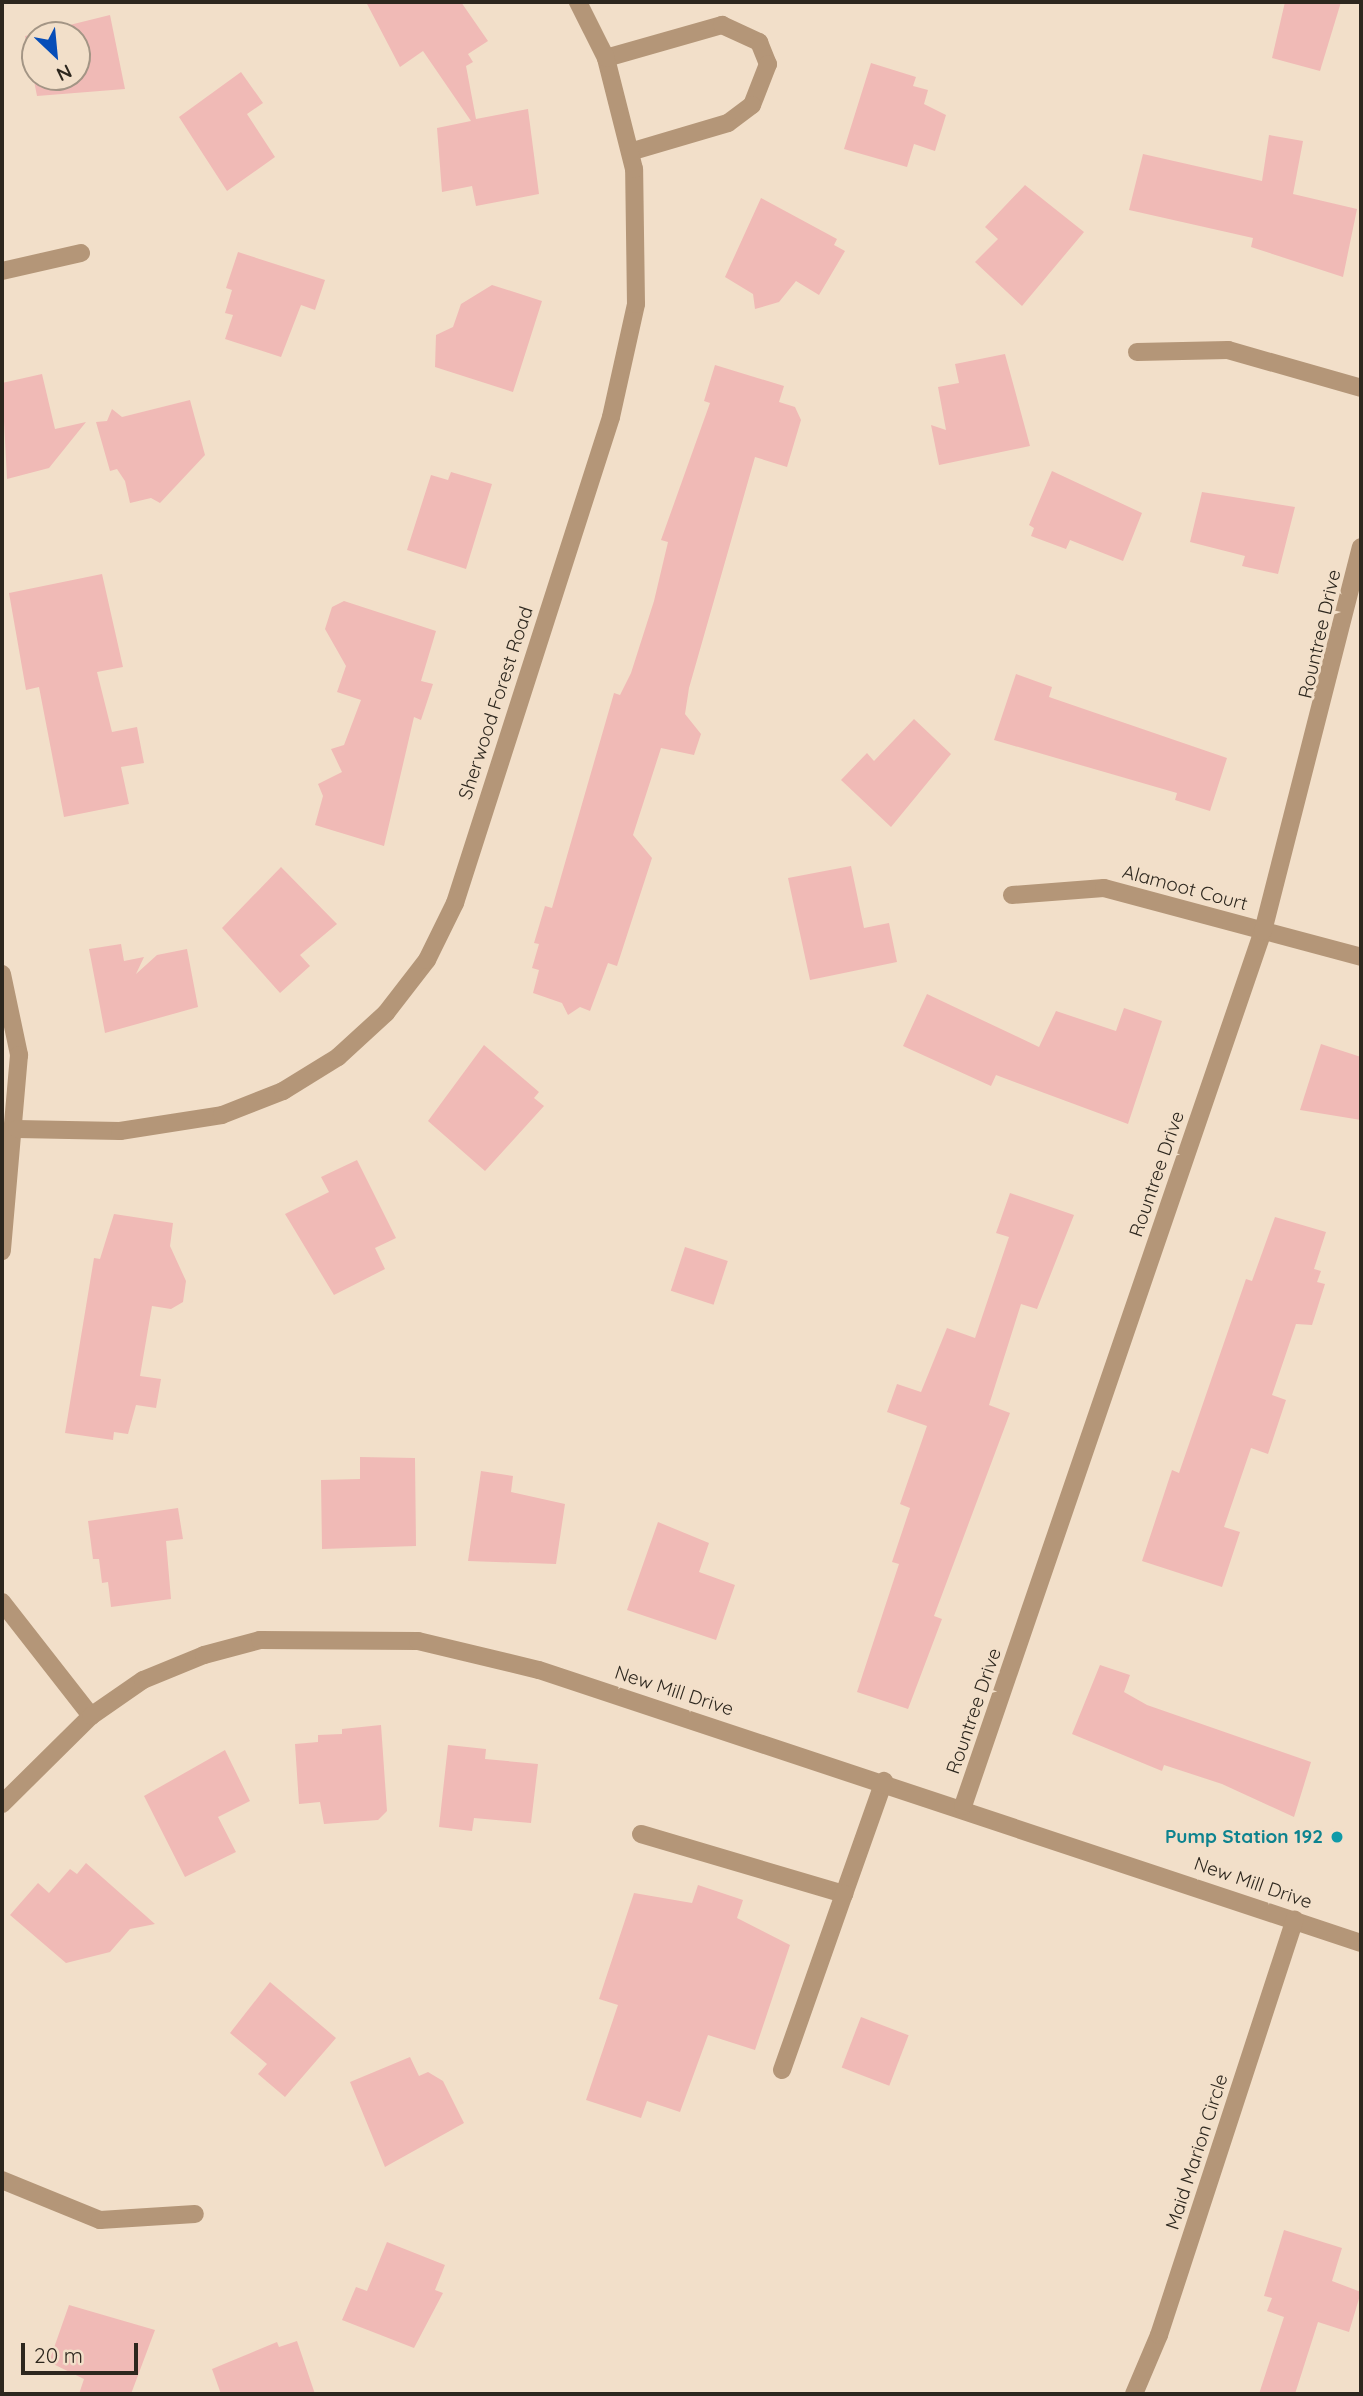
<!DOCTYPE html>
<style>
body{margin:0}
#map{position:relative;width:1363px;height:2396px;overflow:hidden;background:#f2dfc9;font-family:Quicksand,sans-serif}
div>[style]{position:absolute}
.building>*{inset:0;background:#f0bab6;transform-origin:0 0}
.lane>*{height:18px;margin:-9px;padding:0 9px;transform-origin:9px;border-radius:9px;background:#b49678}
.street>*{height:18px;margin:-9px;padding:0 9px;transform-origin:9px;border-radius:9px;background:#b49678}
.dots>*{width:19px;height:19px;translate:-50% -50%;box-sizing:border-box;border:4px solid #f2dfc9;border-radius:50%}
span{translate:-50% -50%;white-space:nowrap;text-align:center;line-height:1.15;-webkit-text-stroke:6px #f2dfc9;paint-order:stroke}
.street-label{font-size:19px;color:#2d271e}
.culture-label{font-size:19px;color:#0d838f;font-weight:700}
.right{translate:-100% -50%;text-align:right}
.frame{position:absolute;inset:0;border:4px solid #2d271e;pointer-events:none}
.north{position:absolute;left:21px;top:21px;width:70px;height:70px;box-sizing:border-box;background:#f2dfc9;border:2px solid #a39585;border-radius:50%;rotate:154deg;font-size:19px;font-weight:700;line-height:28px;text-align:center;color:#2d271e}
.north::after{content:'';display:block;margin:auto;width:24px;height:32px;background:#064db8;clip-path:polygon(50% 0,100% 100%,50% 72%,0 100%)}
.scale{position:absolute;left:21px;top:2343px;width:117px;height:32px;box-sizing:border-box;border:4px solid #2d271e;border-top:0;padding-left:9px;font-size:21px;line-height:24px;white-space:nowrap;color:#2d271e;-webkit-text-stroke:5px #f2dfc9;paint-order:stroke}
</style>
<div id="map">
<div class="building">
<div style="clip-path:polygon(366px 2px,461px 2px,488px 41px,468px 54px,473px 62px,466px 66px,476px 119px,528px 109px,539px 194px,476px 206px,472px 186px,442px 192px,437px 128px,471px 121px,423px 51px,400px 67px)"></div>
<div style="clip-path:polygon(1285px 2px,1341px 2px,1320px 71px,1272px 58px)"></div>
<div style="clip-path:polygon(evenodd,110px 15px,125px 89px,37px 96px,25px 36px,110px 15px,35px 35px,77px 35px,77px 77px,35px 77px,35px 35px)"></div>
<div style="clip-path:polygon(871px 63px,916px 77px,913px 86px,928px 90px,924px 104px,946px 115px,935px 151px,914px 144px,907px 167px,844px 149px)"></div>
<div style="clip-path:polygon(241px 72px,263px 103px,247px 114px,275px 157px,227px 191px,179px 117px)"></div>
<div style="clip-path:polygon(1269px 135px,1303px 141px,1293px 194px,1357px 209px,1343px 277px,1251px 247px,1253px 238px,1129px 210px,1143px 154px,1262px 181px)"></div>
<div style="clip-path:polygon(1025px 185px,1084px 232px,1022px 306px,975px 262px,998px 239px,985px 227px)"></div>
<div style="clip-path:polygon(761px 198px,837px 239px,834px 245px,845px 251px,819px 295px,796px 281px,779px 302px,755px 309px,753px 294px,725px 277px)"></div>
<div style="clip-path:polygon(238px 252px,325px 280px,315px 310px,301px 305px,281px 357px,225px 339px,233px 315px,225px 313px,232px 290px,226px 288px)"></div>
<div style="clip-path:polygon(492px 285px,542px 301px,513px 392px,435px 367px,436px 335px,453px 327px,461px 304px)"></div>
<div style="clip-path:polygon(1005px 354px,1030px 446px,939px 465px,931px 425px,946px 430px,938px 387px,959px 383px,955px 364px)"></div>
<div style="clip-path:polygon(715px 365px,784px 386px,779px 402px,795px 407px,801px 420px,787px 467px,755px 457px,689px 688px,685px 714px,701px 734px,694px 755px,661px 748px,633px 835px,652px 858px,617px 966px,608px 963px,590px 1011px,580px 1007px,568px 1015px,562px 1003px,533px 993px,539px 970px,532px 968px,539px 944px,534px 943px,545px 906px,552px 908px,614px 693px,620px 695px,631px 673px,654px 601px,668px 542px,661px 540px,710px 403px,704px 401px)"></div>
<div style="clip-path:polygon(42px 374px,55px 429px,86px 422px,49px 468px,7px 479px,2px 383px)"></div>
<div style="clip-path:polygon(190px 400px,205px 455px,160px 503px,151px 498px,130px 503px,125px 481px,117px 469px,110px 471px,96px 422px,107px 421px,112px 409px,122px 417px)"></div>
<div style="clip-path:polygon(1052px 471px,1142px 513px,1123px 561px,1070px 540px,1066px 549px,1031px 536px,1034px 528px,1029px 525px)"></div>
<div style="clip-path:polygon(451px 472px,492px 484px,466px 569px,407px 550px,431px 475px,448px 480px)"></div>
<div style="clip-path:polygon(1202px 492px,1295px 507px,1278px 574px,1242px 566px,1245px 556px,1190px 542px)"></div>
<div style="clip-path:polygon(102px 574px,123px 667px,97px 672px,112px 732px,137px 727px,144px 763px,121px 767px,129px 804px,64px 817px,39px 687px,26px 690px,9px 593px)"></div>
<div style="clip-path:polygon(344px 601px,436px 631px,421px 681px,433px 684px,421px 720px,414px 717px,384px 846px,315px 825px,323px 796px,318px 784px,342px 772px,331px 749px,344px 745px,361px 700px,337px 692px,346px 666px,325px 629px,332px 607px)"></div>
<div style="clip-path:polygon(1016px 674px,1052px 687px,1049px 697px,1227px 758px,1210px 811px,1175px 800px,1177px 793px,994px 740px)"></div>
<div style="clip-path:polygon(914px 719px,951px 754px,891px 827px,841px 780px,867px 753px,874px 761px)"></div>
<div style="clip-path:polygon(851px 866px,864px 928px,889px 923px,897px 962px,810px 980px,788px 878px)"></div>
<div style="clip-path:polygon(281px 867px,337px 924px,300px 955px,310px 966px,280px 993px,222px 928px)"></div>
<div style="clip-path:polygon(121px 944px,124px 961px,144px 957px,136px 974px,157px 955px,187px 949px,198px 1007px,105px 1033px,89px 949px)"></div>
<div style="clip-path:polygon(927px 994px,1039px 1047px,1056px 1011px,1116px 1031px,1124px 1008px,1162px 1021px,1128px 1124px,996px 1075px,991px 1086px,903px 1046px)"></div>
<div style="clip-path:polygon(1321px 1044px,1361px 1057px,1361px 1120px,1300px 1110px)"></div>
<div style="clip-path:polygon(484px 1045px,539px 1092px,534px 1098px,544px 1106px,485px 1171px,428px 1121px)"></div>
<div style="clip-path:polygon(357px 1160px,396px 1238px,375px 1248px,385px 1269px,334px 1295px,285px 1214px,329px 1192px,321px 1177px)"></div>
<div style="clip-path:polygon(1010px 1193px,1074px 1215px,1037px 1309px,1021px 1304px,989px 1405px,1010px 1413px,934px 1616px,942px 1619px,908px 1709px,857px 1692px,899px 1564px,892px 1562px,910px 1508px,900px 1504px,927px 1426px,887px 1412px,897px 1384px,921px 1392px,947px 1328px,975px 1338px,1009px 1237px,996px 1233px)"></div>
<div style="clip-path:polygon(114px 1214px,173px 1223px,170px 1246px,186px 1281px,183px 1302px,171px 1309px,152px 1306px,140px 1376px,161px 1379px,156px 1408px,136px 1405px,128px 1434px,114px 1432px,113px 1440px,65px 1433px,94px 1258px,100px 1259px)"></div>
<div style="clip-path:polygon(1275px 1217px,1326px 1232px,1314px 1269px,1321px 1271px,1317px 1282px,1325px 1284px,1312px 1325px,1296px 1324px,1272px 1395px,1286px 1400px,1268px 1454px,1251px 1448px,1224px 1527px,1240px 1532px,1222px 1587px,1142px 1561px,1172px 1470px,1179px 1473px,1246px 1279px,1252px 1281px)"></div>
<div style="left:685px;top:1247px;width:45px;height:46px;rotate:18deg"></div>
<div style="clip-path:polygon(360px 1457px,415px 1458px,416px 1546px,322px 1549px,321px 1480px,360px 1479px)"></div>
<div style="clip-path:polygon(481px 1471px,513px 1476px,511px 1492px,565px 1504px,556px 1564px,468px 1561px)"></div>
<div style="clip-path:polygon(178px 1508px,183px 1539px,166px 1541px,171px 1599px,111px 1607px,108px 1582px,102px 1583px,99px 1559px,93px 1559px,88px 1521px)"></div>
<div style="clip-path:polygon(658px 1522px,709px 1543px,699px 1572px,735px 1585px,716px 1640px,627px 1610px)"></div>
<div style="clip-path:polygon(1100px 1665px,1130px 1675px,1124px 1692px,1147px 1705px,1311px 1762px,1294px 1817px,1222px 1784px,1164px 1765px,1162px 1771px,1072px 1734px)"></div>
<div style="clip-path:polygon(381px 1725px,387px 1811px,378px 1820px,324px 1824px,320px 1802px,299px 1804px,295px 1744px,318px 1742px,318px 1735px,342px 1734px,342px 1729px)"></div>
<div style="clip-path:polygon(448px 1745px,486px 1749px,485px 1759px,538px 1764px,531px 1823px,474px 1818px,472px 1831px,439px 1827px)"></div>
<div style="clip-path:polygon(225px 1750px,250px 1801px,218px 1817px,236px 1852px,185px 1877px,144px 1796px)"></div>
<div style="clip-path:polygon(86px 1863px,155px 1924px,130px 1929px,110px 1952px,66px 1963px,10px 1915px,38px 1883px,49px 1893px,70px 1869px,77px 1874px)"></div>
<div style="clip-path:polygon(698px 1885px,743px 1900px,737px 1918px,790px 1945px,755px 2050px,708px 2035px,680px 2112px,647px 2101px,641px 2118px,586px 2100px,618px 2005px,599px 1999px,634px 1893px,692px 1903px)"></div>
<div style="clip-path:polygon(270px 1982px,336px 2038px,285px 2097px,258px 2074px,267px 2064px,230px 2033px)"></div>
<div style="left:861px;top:2017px;width:51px;height:54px;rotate:21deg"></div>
<div style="clip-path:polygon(410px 2057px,419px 2076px,428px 2072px,443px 2081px,464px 2123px,385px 2167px,350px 2082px)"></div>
<div style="clip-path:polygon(1284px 2230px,1342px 2248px,1332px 2281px,1361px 2292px,1349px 2332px,1318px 2322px,1295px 2394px,1259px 2394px,1284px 2317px,1267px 2311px,1272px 2298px,1264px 2296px)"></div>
<div style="clip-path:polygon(387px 2242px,445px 2265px,435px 2290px,443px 2293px,414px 2348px,342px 2320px,356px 2287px,367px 2291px)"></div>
<div style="clip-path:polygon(69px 2305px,155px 2330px,131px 2394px,79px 2394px,84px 2379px,49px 2362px)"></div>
<div style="clip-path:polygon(297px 2341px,315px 2394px,221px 2394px,212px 2369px,277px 2342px,279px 2347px)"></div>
</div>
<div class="lane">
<div style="left:641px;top:1834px;width:212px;rotate:16.5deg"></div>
<div style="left:844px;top:1894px;width:120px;rotate:-70.5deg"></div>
<div style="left:782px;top:2070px;width:187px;rotate:-70.6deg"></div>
</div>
<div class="street">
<div style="left:606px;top:58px;width:121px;rotate:-15.9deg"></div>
<div style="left:722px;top:25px;width:41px;rotate:24.7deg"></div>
<div style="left:759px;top:42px;width:24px;rotate:68deg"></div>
<div style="left:768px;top:64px;width:44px;rotate:111.3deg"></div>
<div style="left:752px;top:105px;width:30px;rotate:143deg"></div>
<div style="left:728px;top:123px;width:102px;rotate:163.5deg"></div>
<div style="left:2px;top:271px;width:81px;rotate:-12.8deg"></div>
<div style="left:1137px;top:352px;width:91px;rotate:-1.3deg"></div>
<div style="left:1228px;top:350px;width:138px;rotate:15.9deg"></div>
<div style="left:1012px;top:895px;width:92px;rotate:-4.4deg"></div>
<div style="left:1104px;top:888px;width:266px;rotate:15deg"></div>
<div style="left:2px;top:974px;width:83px;rotate:78.1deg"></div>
<div style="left:19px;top:1055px;width:197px;rotate:95deg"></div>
<div style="left:17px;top:1129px;width:103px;rotate:1.1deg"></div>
<div style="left:120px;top:1131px;width:103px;rotate:-8.9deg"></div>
<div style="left:222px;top:1115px;width:66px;rotate:-21.5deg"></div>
<div style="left:283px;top:1091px;width:65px;rotate:-31.7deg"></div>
<div style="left:338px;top:1057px;width:65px;rotate:-42.5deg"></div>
<div style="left:386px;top:1013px;width:67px;rotate:-52.3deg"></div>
<div style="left:427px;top:960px;width:64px;rotate:-63.8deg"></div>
<div style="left:455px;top:903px;width:510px;rotate:-72.2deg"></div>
<div style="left:611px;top:417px;width:116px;rotate:-77.5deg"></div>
<div style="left:636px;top:304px;width:135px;rotate:-90.8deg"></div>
<div style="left:634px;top:169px;width:114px;rotate:-104.2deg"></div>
<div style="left:606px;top:58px;width:63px;rotate:-116.6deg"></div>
<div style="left:2px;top:1602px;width:145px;rotate:52deg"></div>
<div style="left:2px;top:1804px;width:125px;rotate:-44.7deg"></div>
<div style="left:91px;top:1716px;width:63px;rotate:-34.7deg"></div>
<div style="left:143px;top:1680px;width:66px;rotate:-22.3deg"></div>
<div style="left:204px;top:1655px;width:58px;rotate:-15deg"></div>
<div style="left:260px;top:1640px;width:158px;rotate:0.4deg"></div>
<div style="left:418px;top:1641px;width:124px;rotate:13.5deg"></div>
<div style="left:539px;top:1670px;width:866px;rotate:18.37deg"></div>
<div style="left:963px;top:1806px;width:925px;rotate:-71.08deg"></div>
<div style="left:1263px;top:931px;width:396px;rotate:-75.7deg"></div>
<div style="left:2px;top:2180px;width:106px;rotate:22.2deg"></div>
<div style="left:100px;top:2220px;width:95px;rotate:-3.6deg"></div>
<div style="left:1134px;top:2394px;width:64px;rotate:-67deg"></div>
<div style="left:1159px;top:2335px;width:437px;rotate:-71.9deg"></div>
</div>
<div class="dots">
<div style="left:1337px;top:1837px;background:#0f9aa8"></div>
</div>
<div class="street-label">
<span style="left:1320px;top:634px;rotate:-77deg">Rountree Drive</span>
<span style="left:496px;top:703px;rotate:-72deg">Sherwood Forest Road</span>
<span style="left:1185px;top:888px;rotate:15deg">Alamoot Court</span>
<span style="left:1157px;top:1174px;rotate:-71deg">Rountree Drive</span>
<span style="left:674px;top:1691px;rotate:18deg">New Mill Drive</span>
<span style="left:974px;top:1711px;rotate:-71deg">Rountree Drive</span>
<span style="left:1253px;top:1883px;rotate:19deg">New Mill Drive</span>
<span style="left:1197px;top:2152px;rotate:-72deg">Maid Marion Circle</span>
</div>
<div class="culture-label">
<span class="right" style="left:1323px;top:1837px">Pump Station 192</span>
</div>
<div class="frame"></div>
<div class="north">N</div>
<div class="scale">20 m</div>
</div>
